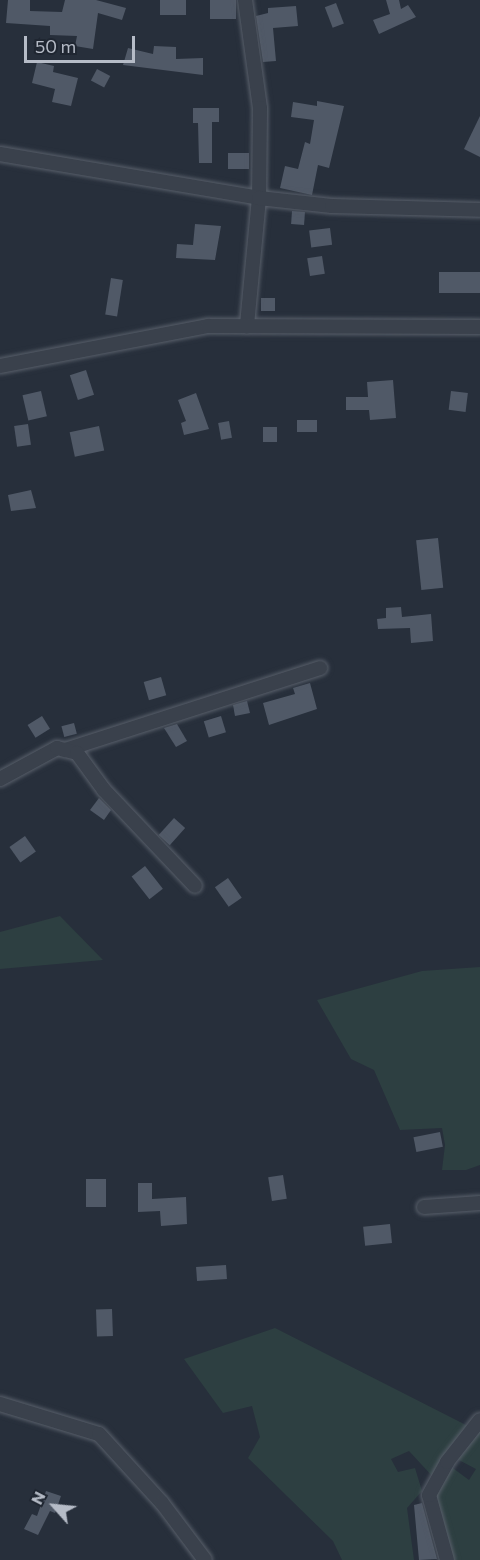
<!DOCTYPE html>
<style>
body{margin:0}
#map{position:relative;width:480px;height:1560px;overflow:hidden;background:#272f3b;font-family:Commissioner,sans-serif}
div>[style]{position:absolute}
.green>*{inset:0;background:#2d3f41}
.building>*{inset:0;background:#505967;transform-origin:0 0}
.roads{filter:drop-shadow(0 0 2px #585f6a) drop-shadow(0 0 2px #585f6a)}
.minor>*{height:14px;margin:-7px;padding:0 7px;transform-origin:7px;border-radius:7px;background:#3a414c}
span{translate:-50% -50%;white-space:nowrap;text-align:center;line-height:1.15;-webkit-text-stroke:5px #1f2631;paint-order:stroke}
.north{position:absolute;left:24px;top:1476px;width:60px;height:60px;-webkit-text-stroke:4px #1f2631;paint-order:stroke;rotate:297deg;font-size:16px;font-weight:700;line-height:24px;text-align:center;color:#b6bcc7}
.north::after{content:'';display:block;margin:auto;width:21px;height:27px;background:#b6bcc7;clip-path:polygon(50% 0,100% 100%,50% 72%,0 100%)}
.scale{position:absolute;left:24px;top:36px;width:111px;height:27px;box-sizing:border-box;border:3px solid #b6bcc7;border-top:0;padding-left:8px;font-size:18px;line-height:21px;white-space:nowrap;color:#b6bcc7;-webkit-text-stroke:4px #1f2631;paint-order:stroke}
</style>
<div id="map">
<div class="green">
<div style="clip-path:polygon(60px 916px,103px 960px,0 969px,0 932px)"></div>
<div style="clip-path:polygon(480px 967px,480px 1165px,466px 1170px,442px 1170px,445px 1145px,442px 1128px,400px 1130px,374px 1070px,351px 1059px,317px 1000px,422px 971px)"></div>
<div style="clip-path:polygon(275px 1328px,468px 1426px,433px 1477px,409px 1451px,391px 1459px,398px 1472px,415px 1468px,422px 1491px,407px 1508px,414px 1560px,342px 1560px,333px 1541px,248px 1458px,260px 1437px,252px 1406px,223px 1413px,184px 1359px)"></div>
<div style="clip-path:polygon(477px 1431px,480px 1432px,480px 1560px,452px 1560px,435px 1490px,450px 1466px,469px 1480px,476px 1469px,455px 1458px)"></div>
</div>
<div class="building">
<div style="clip-path:polygon(8px 0,30px 0,30px 11px,62px 12px,65px 0,96px 0,126px 8px,122px 20px,98px 13px,93px 49px,75px 46px,77px 36px,50px 35px,50px 26px,6px 23px)"></div>
<div style="left:160px;top:0;width:26px;height:15px"></div>
<div style="left:210px;top:0;width:26px;height:19px"></div>
<div style="clip-path:polygon(386px 0,399px 0,401px 9px,408px 5px,416px 17px,379px 34px,373px 20px,390px 14px)"></div>
<div style="left:336px;top:3px;width:22px;height:12px;rotate:69deg"></div>
<div style="clip-path:polygon(296px 6px,298px 26px,273px 28px,276px 61px,263px 62px,256px 16px,268px 13px,268px 8px)"></div>
<div style="clip-path:polygon(154px 46px,176px 47px,176px 59px,203px 58px,203px 75px,123px 65px,128px 48px,153px 54px)"></div>
<div style="clip-path:polygon(37px 62px,54px 66px,53px 72px,78px 78px,71px 106px,52px 102px,55px 89px,32px 83px)"></div>
<div style="left:97px;top:69px;width:15px;height:13px;rotate:28deg"></div>
<div style="clip-path:polygon(317px 101px,344px 106px,329px 168px,318px 165px,312px 195px,280px 188px,285px 166px,298px 169px,305px 142px,310px 144px,314px 120px,291px 117px,293px 102px,317px 106px)"></div>
<div style="clip-path:polygon(193px 108px,219px 108px,219px 122px,212px 122px,212px 163px,199px 163px,198px 123px,193px 123px)"></div>
<div style="clip-path:polygon(480px 116px,480px 157px,464px 149px)"></div>
<div style="left:249px;top:153px;width:16px;height:21px;rotate:90deg"></div>
<div style="left:292px;top:211px;width:13px;height:13px;rotate:4deg"></div>
<div style="clip-path:polygon(195px 224px,221px 226px,215px 260px,176px 258px,177px 244px,193px 245px)"></div>
<div style="left:330px;top:228px;width:17px;height:21px;rotate:83deg"></div>
<div style="left:322px;top:256px;width:18px;height:15px;rotate:81deg"></div>
<div style="left:480px;top:272px;width:21px;height:41px;rotate:90deg"></div>
<div style="left:111px;top:278px;width:12px;height:37px;rotate:9deg"></div>
<div style="left:261px;top:298px;width:14px;height:13px"></div>
<div style="left:86px;top:370px;width:26px;height:17px;rotate:72deg"></div>
<div style="clip-path:polygon(393px 380px,396px 418px,370px 420px,369px 410px,346px 410px,346px 397px,368px 397px,367px 382px)"></div>
<div style="left:41px;top:391px;width:26px;height:19px;rotate:77deg"></div>
<div style="left:451px;top:391px;width:17px;height:19px;rotate:7deg"></div>
<div style="clip-path:polygon(196px 393px,209px 429px,184px 435px,181px 423px,186px 421px,178px 400px)"></div>
<div style="left:297px;top:420px;width:20px;height:12px"></div>
<div style="left:229px;top:421px;width:17px;height:11px;rotate:80deg"></div>
<div style="left:28px;top:424px;width:21px;height:14px;rotate:82deg"></div>
<div style="left:99px;top:426px;width:25px;height:30px;rotate:78deg"></div>
<div style="left:263px;top:427px;width:14px;height:15px"></div>
<div style="clip-path:polygon(31px 490px,36px 508px,11px 511px,8px 495px)"></div>
<div style="left:438px;top:538px;width:50px;height:22px;rotate:84deg"></div>
<div style="clip-path:polygon(401px 607px,402px 617px,431px 614px,433px 641px,411px 643px,410px 628px,378px 629px,377px 619px,386px 618px,386px 608px)"></div>
<div style="left:161px;top:677px;width:19px;height:18px;rotate:74deg"></div>
<div style="clip-path:polygon(310px 683px,317px 709px,269px 725px,263px 703px,295px 694px,293px 688px)"></div>
<div style="clip-path:polygon(247px 701px,250px 713px,235px 716px,233px 705px)"></div>
<div style="left:42px;top:716px;width:15px;height:17px;rotate:58deg"></div>
<div style="left:221px;top:716px;width:17px;height:18px;rotate:73deg"></div>
<div style="left:74px;top:723px;width:11px;height:13px;rotate:75deg"></div>
<div style="clip-path:polygon(177px 724px,187px 741px,176px 747px,164px 728px)"></div>
<div style="clip-path:polygon(99px 798px,111px 810px,104px 820px,90px 810px)"></div>
<div style="left:174px;top:818px;width:15px;height:23px;rotate:42deg"></div>
<div style="left:25px;top:836px;width:19px;height:19px;rotate:55deg"></div>
<div style="left:145px;top:866px;width:29px;height:17px;rotate:52deg"></div>
<div style="left:228px;top:878px;width:24px;height:16px;rotate:55deg"></div>
<div style="left:440px;top:1132px;width:15px;height:27px;rotate:79deg"></div>
<div style="left:283px;top:1175px;width:24px;height:15px;rotate:81deg"></div>
<div style="left:86px;top:1179px;width:20px;height:28px"></div>
<div style="clip-path:polygon(138px 1183px,152px 1183px,152px 1199px,186px 1197px,187px 1224px,161px 1226px,160px 1211px,138px 1212px)"></div>
<div style="left:390px;top:1224px;width:19px;height:27px;rotate:84deg"></div>
<div style="left:226px;top:1265px;width:14px;height:30px;rotate:86deg"></div>
<div style="left:112px;top:1309px;width:27px;height:16px;rotate:88deg"></div>
<div style="clip-path:polygon(46px 1491px,61px 1496px,55px 1513px,50px 1511px,38px 1535px,24px 1529px,32px 1514px,37px 1516px)"></div>
<div style="clip-path:polygon(422px 1503px,437px 1559px,419px 1560px,414px 1505px)"></div>
</div>
<div class="roads">
<div class="minor">
<div style="left:245px;top:0;width:109px;rotate:82.1deg"></div>
<div style="left:260px;top:108px;width:90px;rotate:90.6deg"></div>
<div style="left:259px;top:198px;width:129px;rotate:95.4deg"></div>
<div style="left:0;top:154px;width:263px;rotate:9.6deg"></div>
<div style="left:259px;top:198px;width:73px;rotate:6.3deg"></div>
<div style="left:332px;top:206px;width:148px;rotate:1.5deg"></div>
<div style="left:0;top:366px;width:212px;rotate:-10.9deg"></div>
<div style="left:208px;top:326px;width:272px;rotate:0.2deg"></div>
<div style="left:65px;top:750px;width:268px;rotate:-17.8deg"></div>
<div style="left:0;top:779px;width:65px;rotate:-28.5deg"></div>
<div style="left:57px;top:748px;width:21px;rotate:14deg"></div>
<div style="left:77px;top:753px;width:46px;rotate:53.9deg"></div>
<div style="left:104px;top:790px;width:132px;rotate:46.5deg"></div>
<div style="left:424px;top:1207px;width:56px;rotate:-4.1deg"></div>
<div style="left:0;top:1404px;width:103px;rotate:16.9deg"></div>
<div style="left:99px;top:1434px;width:93px;rotate:47.6deg"></div>
<div style="left:162px;top:1503px;width:71px;rotate:53deg"></div>
<div style="left:447px;top:1560px;width:67px;rotate:-105.5deg"></div>
<div style="left:429px;top:1495px;width:38px;rotate:-61deg"></div>
<div style="left:447px;top:1462px;width:53px;rotate:-51.8deg"></div>
</div>
</div>
<div class="north">N</div>
<div class="scale">50 m</div>
</div>
